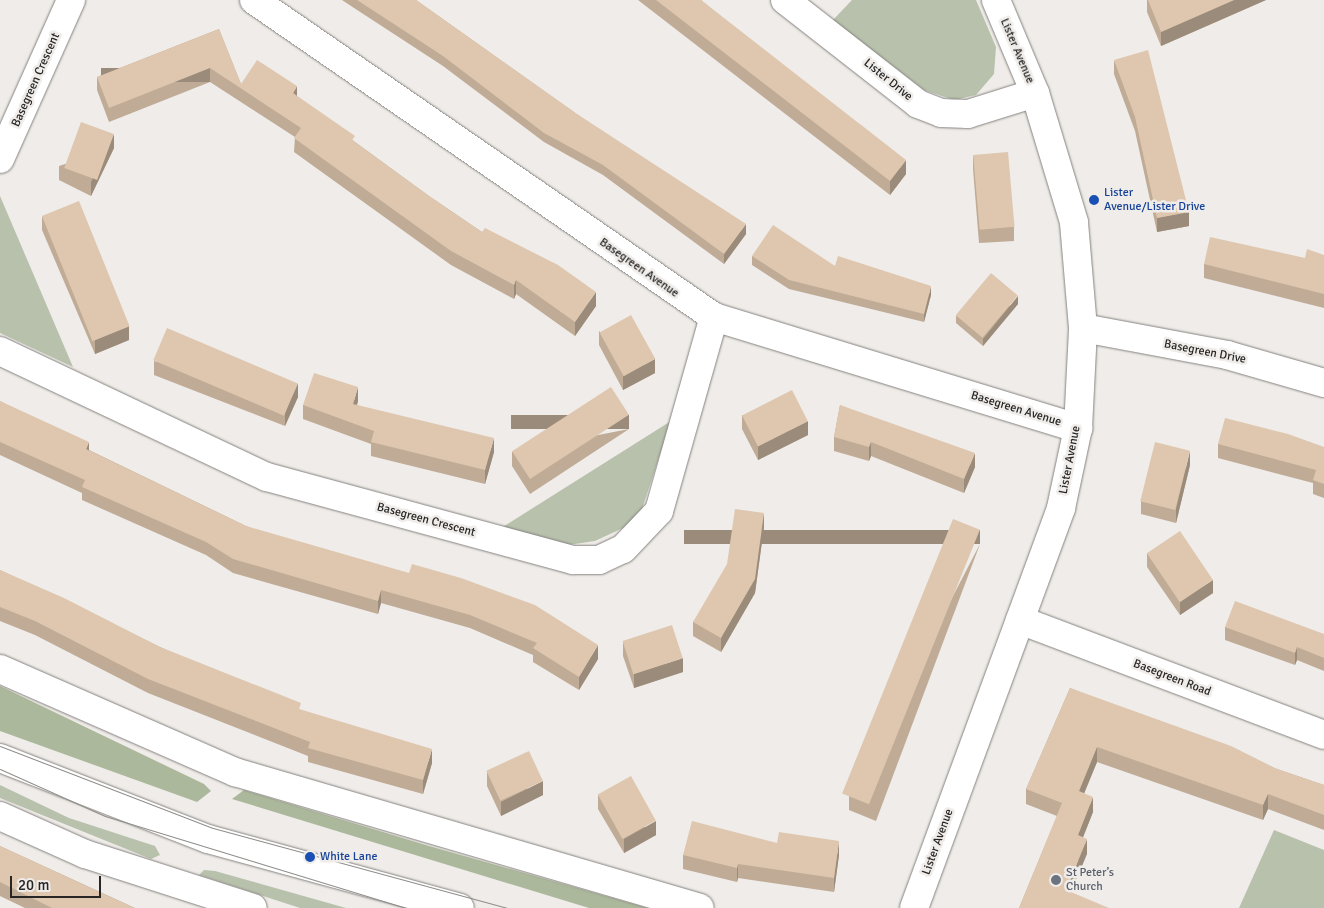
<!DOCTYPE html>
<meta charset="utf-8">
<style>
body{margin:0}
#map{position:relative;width:1324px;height:908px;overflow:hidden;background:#efece9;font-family:Signika,sans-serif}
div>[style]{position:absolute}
.green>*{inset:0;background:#b8c1ac}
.forest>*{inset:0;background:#acb89b}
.roads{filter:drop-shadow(0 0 1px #84817f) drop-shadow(0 0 1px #84817f)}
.minor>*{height:28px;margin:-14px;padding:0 14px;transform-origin:14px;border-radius:14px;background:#fff}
.major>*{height:28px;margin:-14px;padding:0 14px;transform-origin:14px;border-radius:14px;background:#fff}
.tram>*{height:1px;margin:-0.5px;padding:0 0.5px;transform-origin:0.5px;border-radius:0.5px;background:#908e8b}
.wall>*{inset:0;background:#bfab96}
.shaded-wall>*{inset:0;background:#9b8b7a;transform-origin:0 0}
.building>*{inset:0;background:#dec7ae;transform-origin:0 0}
.dots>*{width:14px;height:14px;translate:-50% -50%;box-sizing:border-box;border:2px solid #efece9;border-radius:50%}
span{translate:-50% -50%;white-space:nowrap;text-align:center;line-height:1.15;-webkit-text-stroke:5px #efece9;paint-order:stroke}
.street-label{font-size:12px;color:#272625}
.transit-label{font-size:12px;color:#164399}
.left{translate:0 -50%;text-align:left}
.worship-label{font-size:12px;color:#5b616d}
.scale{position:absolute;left:10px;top:876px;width:91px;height:22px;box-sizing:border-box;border:2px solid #272625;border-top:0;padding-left:6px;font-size:15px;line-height:18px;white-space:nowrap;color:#272625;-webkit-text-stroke:4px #efece9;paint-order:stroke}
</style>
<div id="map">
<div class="green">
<div style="clip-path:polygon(852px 0,976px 0,996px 47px,994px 74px,976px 95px,954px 100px,924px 90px,833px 20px)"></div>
<div style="clip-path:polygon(0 196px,73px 367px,0 333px)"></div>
<div style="clip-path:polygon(671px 421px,641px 512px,623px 528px,595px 541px,568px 545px,498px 530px)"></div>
<div style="clip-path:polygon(0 785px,69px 818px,155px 846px,160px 855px,151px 859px,0 798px)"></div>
<div style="clip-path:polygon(1274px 830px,1324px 850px,1324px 908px,1239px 908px)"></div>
<div style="clip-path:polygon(204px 870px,215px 871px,346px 908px,300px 908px,199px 875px)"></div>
</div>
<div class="forest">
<div style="clip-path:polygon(0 686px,204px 784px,211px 791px,197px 802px,0 731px)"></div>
<div style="clip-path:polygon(244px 790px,429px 846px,648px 908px,589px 908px,232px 799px)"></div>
</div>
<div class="roads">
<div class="minor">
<div style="left:254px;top:0;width:559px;rotate:34.57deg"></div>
<div style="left:714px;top:317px;width:381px;rotate:17deg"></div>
<div style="left:785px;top:0;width:169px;rotate:38deg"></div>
<div style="left:918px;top:104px;width:25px;rotate:21deg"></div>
<div style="left:941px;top:113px;width:27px;rotate:2deg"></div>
<div style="left:968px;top:114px;width:70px;rotate:-17.4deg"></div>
<div style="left:0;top:159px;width:174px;rotate:-65.9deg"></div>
<div style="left:1083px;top:328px;width:147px;rotate:10.6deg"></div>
<div style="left:1227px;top:355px;width:101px;rotate:16.1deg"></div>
<div style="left:0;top:351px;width:295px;rotate:25.3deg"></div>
<div style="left:267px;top:477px;width:317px;rotate:15.2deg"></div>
<div style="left:573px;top:560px;width:26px"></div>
<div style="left:599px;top:560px;width:26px;rotate:-25deg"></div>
<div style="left:623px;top:549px;width:52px;rotate:-46.5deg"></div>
<div style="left:659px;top:511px;width:202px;rotate:-74.2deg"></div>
<div style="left:1020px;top:620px;width:325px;rotate:20.7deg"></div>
<div style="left:0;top:669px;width:257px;rotate:23.7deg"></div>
<div style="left:235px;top:772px;width:484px;rotate:16.3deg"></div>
<div style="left:0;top:816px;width:93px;rotate:24.1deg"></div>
<div style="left:85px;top:854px;width:176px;rotate:17.8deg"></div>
<div style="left:914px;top:908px;width:426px;rotate:-69.8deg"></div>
<div style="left:1061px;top:508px;width:82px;rotate:-78deg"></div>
<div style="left:1078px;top:428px;width:100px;rotate:-87.1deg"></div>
<div style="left:1083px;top:328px;width:106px;rotate:-94.9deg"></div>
<div style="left:1074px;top:222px;width:135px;rotate:-106.8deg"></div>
<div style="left:1035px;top:93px;width:101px;rotate:-112.8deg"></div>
</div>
<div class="major">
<div style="left:0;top:758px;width:223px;rotate:21.3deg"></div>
<div style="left:208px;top:839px;width:261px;rotate:15.3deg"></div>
</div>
</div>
<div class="tram">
<div style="left:0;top:746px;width:228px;rotate:21.1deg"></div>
<div style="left:213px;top:828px;width:306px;rotate:15.2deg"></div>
<div style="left:0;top:769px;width:115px;rotate:24.1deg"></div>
<div style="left:105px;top:816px;width:314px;rotate:17deg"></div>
</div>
<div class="wall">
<div style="clip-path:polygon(342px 0,416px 0,746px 234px,724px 264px,603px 175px,544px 142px,443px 66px)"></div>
<div style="clip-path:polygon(638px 0,701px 0,906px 174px,890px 195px)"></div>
<div style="clip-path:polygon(1147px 0,1266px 0,1161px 46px,1147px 12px)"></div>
<div style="clip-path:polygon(219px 29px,241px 84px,297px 97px,355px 142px,429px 196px,482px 232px,596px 306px,575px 336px,516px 294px,514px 299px,451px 265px,294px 152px,295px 137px,210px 82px,109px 122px,97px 90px,97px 77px)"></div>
<div style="clip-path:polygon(1114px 60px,1189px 226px,1157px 232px,1135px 131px,1114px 74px)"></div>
<div style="clip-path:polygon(114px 148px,91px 196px,59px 180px,59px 166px)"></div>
<div style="clip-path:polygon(973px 155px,1014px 227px,1014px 241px,979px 243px,973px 169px)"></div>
<div style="clip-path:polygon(42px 216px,129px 340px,95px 354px,42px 230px)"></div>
<div style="clip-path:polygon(1324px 255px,1324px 308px,1204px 278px,1204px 264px,1305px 258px)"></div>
<div style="clip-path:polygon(752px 256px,835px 266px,931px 295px,924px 322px,789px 289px,752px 265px)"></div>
<div style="clip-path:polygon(1018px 304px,983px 346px,956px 323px,956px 316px)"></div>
<div style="clip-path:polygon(599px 331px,655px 373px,623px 390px,599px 345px)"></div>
<div style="clip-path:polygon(154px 361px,298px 397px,285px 426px,154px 375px)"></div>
<div style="clip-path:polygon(0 401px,89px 450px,246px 526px,598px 659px,579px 690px,533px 662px,533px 655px,470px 628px,381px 603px,378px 614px,233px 573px,206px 555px,82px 500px,82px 493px,0 455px)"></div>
<div style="clip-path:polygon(358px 401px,357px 405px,494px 452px,485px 484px,371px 456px,371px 444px,303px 419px,303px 405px)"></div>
<div style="clip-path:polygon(840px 405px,975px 467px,964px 493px,871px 456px,869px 461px,834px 451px,834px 437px)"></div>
<div style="clip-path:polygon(742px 415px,808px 435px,758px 460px,742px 429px)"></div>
<div style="clip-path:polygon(629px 429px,530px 494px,512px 466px,512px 452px)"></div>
<div style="clip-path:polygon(1218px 444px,1324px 447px,1324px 498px,1313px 494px,1313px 483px,1218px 458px)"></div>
<div style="clip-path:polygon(1190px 465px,1176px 523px,1141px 514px,1141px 501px)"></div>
<div style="clip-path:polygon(764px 527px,755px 593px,721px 652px,693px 636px,693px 622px)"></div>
<div style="clip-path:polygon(980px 544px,876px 821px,849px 810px,849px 796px)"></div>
<div style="clip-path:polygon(1147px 553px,1213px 593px,1180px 615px,1147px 567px)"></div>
<div style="clip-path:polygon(0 570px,160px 647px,301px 710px,432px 763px,423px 794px,308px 762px,308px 756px,148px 693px,35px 635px,0 621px)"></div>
<div style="clip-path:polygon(1225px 627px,1324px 634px,1324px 671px,1297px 660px,1295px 665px,1225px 640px)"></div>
<div style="clip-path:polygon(623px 642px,683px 672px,634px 688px,623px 656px)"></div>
<div style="clip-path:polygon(1070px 688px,1277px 769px,1324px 785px,1324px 830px,1268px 809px,1263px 820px,1097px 762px,1084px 793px,1093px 812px,1083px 837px,1087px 854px,1019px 908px,1057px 816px,1026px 804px,1026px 789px)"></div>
<div style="clip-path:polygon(487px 772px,543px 795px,501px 816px,487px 786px)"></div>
<div style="clip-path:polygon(598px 795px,656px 835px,624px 853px,598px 809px)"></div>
<div style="clip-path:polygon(777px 843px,839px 855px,834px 892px,738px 878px,737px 882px,683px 869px,683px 855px)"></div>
<div style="clip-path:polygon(0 846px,135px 908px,25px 908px,0 896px)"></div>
</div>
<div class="shaded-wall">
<div style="clip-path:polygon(1234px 0,1266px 0,1161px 46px,1161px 32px)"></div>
<div style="left:210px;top:68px;width:14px;height:109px;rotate:90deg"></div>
<div style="clip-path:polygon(297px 86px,297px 100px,293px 93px)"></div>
<div style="clip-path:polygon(114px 134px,114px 148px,91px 196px,91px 182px)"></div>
<div style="clip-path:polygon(906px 160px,906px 174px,890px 195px,890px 181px)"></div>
<div style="clip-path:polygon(1189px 212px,1189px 226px,1157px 232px,1157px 218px)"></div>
<div style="clip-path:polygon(746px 224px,746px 234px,724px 264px,724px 254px)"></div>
<div style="clip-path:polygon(516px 280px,516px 294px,514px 299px,514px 285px)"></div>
<div style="clip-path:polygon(931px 286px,931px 295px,924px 322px,924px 314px)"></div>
<div style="clip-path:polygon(596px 292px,596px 306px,575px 336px,575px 322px)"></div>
<div style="clip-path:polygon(1018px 296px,1018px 304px,983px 346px,983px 339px)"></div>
<div style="clip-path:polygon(129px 326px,129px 340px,95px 354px,95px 340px)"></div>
<div style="clip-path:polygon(655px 359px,655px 373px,623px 390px,623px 376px)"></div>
<div style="clip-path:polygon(298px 383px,298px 397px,285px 426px,285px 412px)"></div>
<div style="clip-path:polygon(358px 387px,358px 401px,353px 418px,353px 404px)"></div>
<div style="left:629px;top:415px;width:14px;height:118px;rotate:90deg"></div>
<div style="clip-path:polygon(808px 421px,808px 435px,758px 460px,758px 446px)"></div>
<div style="clip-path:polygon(494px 438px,494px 452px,485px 484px,485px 470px)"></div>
<div style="clip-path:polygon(89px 442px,89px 456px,86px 449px)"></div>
<div style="clip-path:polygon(871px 442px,871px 456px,869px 461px,869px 447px)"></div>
<div style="clip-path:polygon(1190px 451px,1190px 465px,1176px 523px,1176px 509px)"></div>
<div style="clip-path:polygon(975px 453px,975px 467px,964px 493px,964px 479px)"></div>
<div style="clip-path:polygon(764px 513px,764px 527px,755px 593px,721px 652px,721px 638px)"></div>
<div style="left:980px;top:530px;width:14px;height:296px;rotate:90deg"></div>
<div style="clip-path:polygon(1213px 580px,1213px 593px,1180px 615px,1180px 601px)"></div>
<div style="clip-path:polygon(381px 590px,381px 603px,378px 614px,378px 601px)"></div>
<div style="clip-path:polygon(598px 645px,598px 659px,579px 690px,579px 677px)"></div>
<div style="clip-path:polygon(1297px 647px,1297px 660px,1295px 665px,1295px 653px)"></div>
<div style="clip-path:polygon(683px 658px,683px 672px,634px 688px,634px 674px)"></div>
<div style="clip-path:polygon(1097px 747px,1097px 762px,1079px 806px,1079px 791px)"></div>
<div style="clip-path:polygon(432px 749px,432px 763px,423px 794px,423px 780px)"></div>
<div style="clip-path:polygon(543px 781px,543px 795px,501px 816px,501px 802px)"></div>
<div style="clip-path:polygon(1268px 794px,1268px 809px,1263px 820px,1263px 805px)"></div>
<div style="clip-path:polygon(1093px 797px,1093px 812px,1078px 850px,1078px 835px)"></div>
<div style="clip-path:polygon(656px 821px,656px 835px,624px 853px,624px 839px)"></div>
<div style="clip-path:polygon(1087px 839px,1087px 854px,1066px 905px,1066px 890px)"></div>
<div style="clip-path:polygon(839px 841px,839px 855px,834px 892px,834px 878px)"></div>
<div style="clip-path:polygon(738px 864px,738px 878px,737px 882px,737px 868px)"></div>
</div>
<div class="building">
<div style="clip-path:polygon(357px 0,416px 0,577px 114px,746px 224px,724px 254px,603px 165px,544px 133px,443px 56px)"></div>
<div style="clip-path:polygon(656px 0,701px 0,906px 160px,890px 181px)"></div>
<div style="clip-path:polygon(1148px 0,1234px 0,1161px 32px)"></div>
<div style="clip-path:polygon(219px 29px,241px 84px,257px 60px,297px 86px,293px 93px,355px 136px,352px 140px,429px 196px,482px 232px,485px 228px,558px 265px,596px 292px,575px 322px,516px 280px,514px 285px,451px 251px,294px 138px,301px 128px,210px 68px,109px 108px,97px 77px)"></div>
<div style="clip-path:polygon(1148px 50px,1189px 212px,1157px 218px,1135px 117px,1114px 60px)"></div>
<div style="left:81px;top:122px;width:35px;height:49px;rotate:20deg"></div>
<div style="left:1008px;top:152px;width:75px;height:35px;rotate:85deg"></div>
<div style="left:79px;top:201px;width:135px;height:40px;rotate:68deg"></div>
<div style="clip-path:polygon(773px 225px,835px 266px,838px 256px,931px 286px,924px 314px,789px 280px,752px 256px)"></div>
<div style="clip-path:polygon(1210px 237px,1305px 258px,1307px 249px,1324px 255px,1324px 294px,1204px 264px)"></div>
<div style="left:991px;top:273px;width:35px;height:55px;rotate:40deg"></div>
<div style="left:631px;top:315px;width:50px;height:36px;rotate:61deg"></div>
<div style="left:167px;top:328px;width:142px;height:35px;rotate:23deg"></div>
<div style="clip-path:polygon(314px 373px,358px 387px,353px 404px,494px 438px,485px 470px,371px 442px,374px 431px,303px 405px)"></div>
<div style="left:611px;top:387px;width:33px;height:118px;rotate:57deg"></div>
<div style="left:792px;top:390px;width:35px;height:56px;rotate:63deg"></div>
<div style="clip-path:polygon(0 401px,89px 442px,86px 449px,246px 526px,409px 573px,412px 564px,461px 578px,535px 605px,598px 645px,579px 677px,533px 648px,537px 643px,470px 615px,381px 590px,378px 601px,233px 559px,206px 542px,82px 487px,85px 480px,0 442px)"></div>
<div style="clip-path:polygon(840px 405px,975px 453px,964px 479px,871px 442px,869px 447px,834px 437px)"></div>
<div style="clip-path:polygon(1225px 418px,1288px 434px,1324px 447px,1324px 484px,1313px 480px,1316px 470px,1218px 444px)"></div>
<div style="left:1155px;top:442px;width:36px;height:61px;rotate:14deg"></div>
<div style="clip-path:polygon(735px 509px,764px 513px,755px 579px,721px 638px,693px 622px,727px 564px)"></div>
<div style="left:953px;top:519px;width:29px;height:296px;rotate:22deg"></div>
<div style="left:1180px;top:531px;width:59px;height:40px;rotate:56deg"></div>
<div style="clip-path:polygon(0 570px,64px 598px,160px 647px,301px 703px,299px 709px,432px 749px,423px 780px,308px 748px,310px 742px,148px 679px,35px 621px,0 607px)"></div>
<div style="clip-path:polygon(1235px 601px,1324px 634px,1324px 658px,1297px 647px,1295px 653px,1225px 627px)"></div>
<div style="left:672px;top:625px;width:35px;height:52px;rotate:72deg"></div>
<div style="clip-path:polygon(1070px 688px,1231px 746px,1277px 769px,1324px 785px,1324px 815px,1268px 794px,1263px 805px,1097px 747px,1079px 791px,1093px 797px,1078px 835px,1087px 839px,1066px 890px,1109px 908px,1019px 908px,1062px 803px,1026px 789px)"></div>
<div style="left:529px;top:751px;width:33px;height:47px;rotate:65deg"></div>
<div style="left:631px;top:776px;width:51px;height:38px;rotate:61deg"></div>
<div style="clip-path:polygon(692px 821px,777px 843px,779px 832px,839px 841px,834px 878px,738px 864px,737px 868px,683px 855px)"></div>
<div style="clip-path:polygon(0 846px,132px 907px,135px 908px,52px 908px,0 882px)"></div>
</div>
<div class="dots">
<div style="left:1094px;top:200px;background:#1a4fb4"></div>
<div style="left:310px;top:857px;background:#1a4fb4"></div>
<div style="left:1056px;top:880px;background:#6b7280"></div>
</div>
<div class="street-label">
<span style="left:1017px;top:51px;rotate:67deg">Lister Avenue</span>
<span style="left:36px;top:80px;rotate:-66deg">Basegreen Crescent</span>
<span style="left:888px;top:80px;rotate:39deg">Lister Drive</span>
<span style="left:639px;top:268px;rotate:35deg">Basegreen Avenue</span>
<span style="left:1205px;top:352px;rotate:11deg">Basegreen Drive</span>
<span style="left:1016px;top:409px;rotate:17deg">Basegreen Avenue</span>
<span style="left:1070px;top:460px;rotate:-79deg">Lister Avenue</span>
<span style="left:426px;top:520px;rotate:15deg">Basegreen Crescent</span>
<span style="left:1172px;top:678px;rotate:21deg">Basegreen Road</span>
<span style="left:938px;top:842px;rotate:-70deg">Lister Avenue</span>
</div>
<div class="transit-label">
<span class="left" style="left:1104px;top:200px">Lister<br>Avenue/Lister Drive</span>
<span class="left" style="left:320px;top:857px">White Lane</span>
</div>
<div class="worship-label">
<span class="left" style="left:1066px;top:880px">St Peter’s<br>Church</span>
</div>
<div class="scale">20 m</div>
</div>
